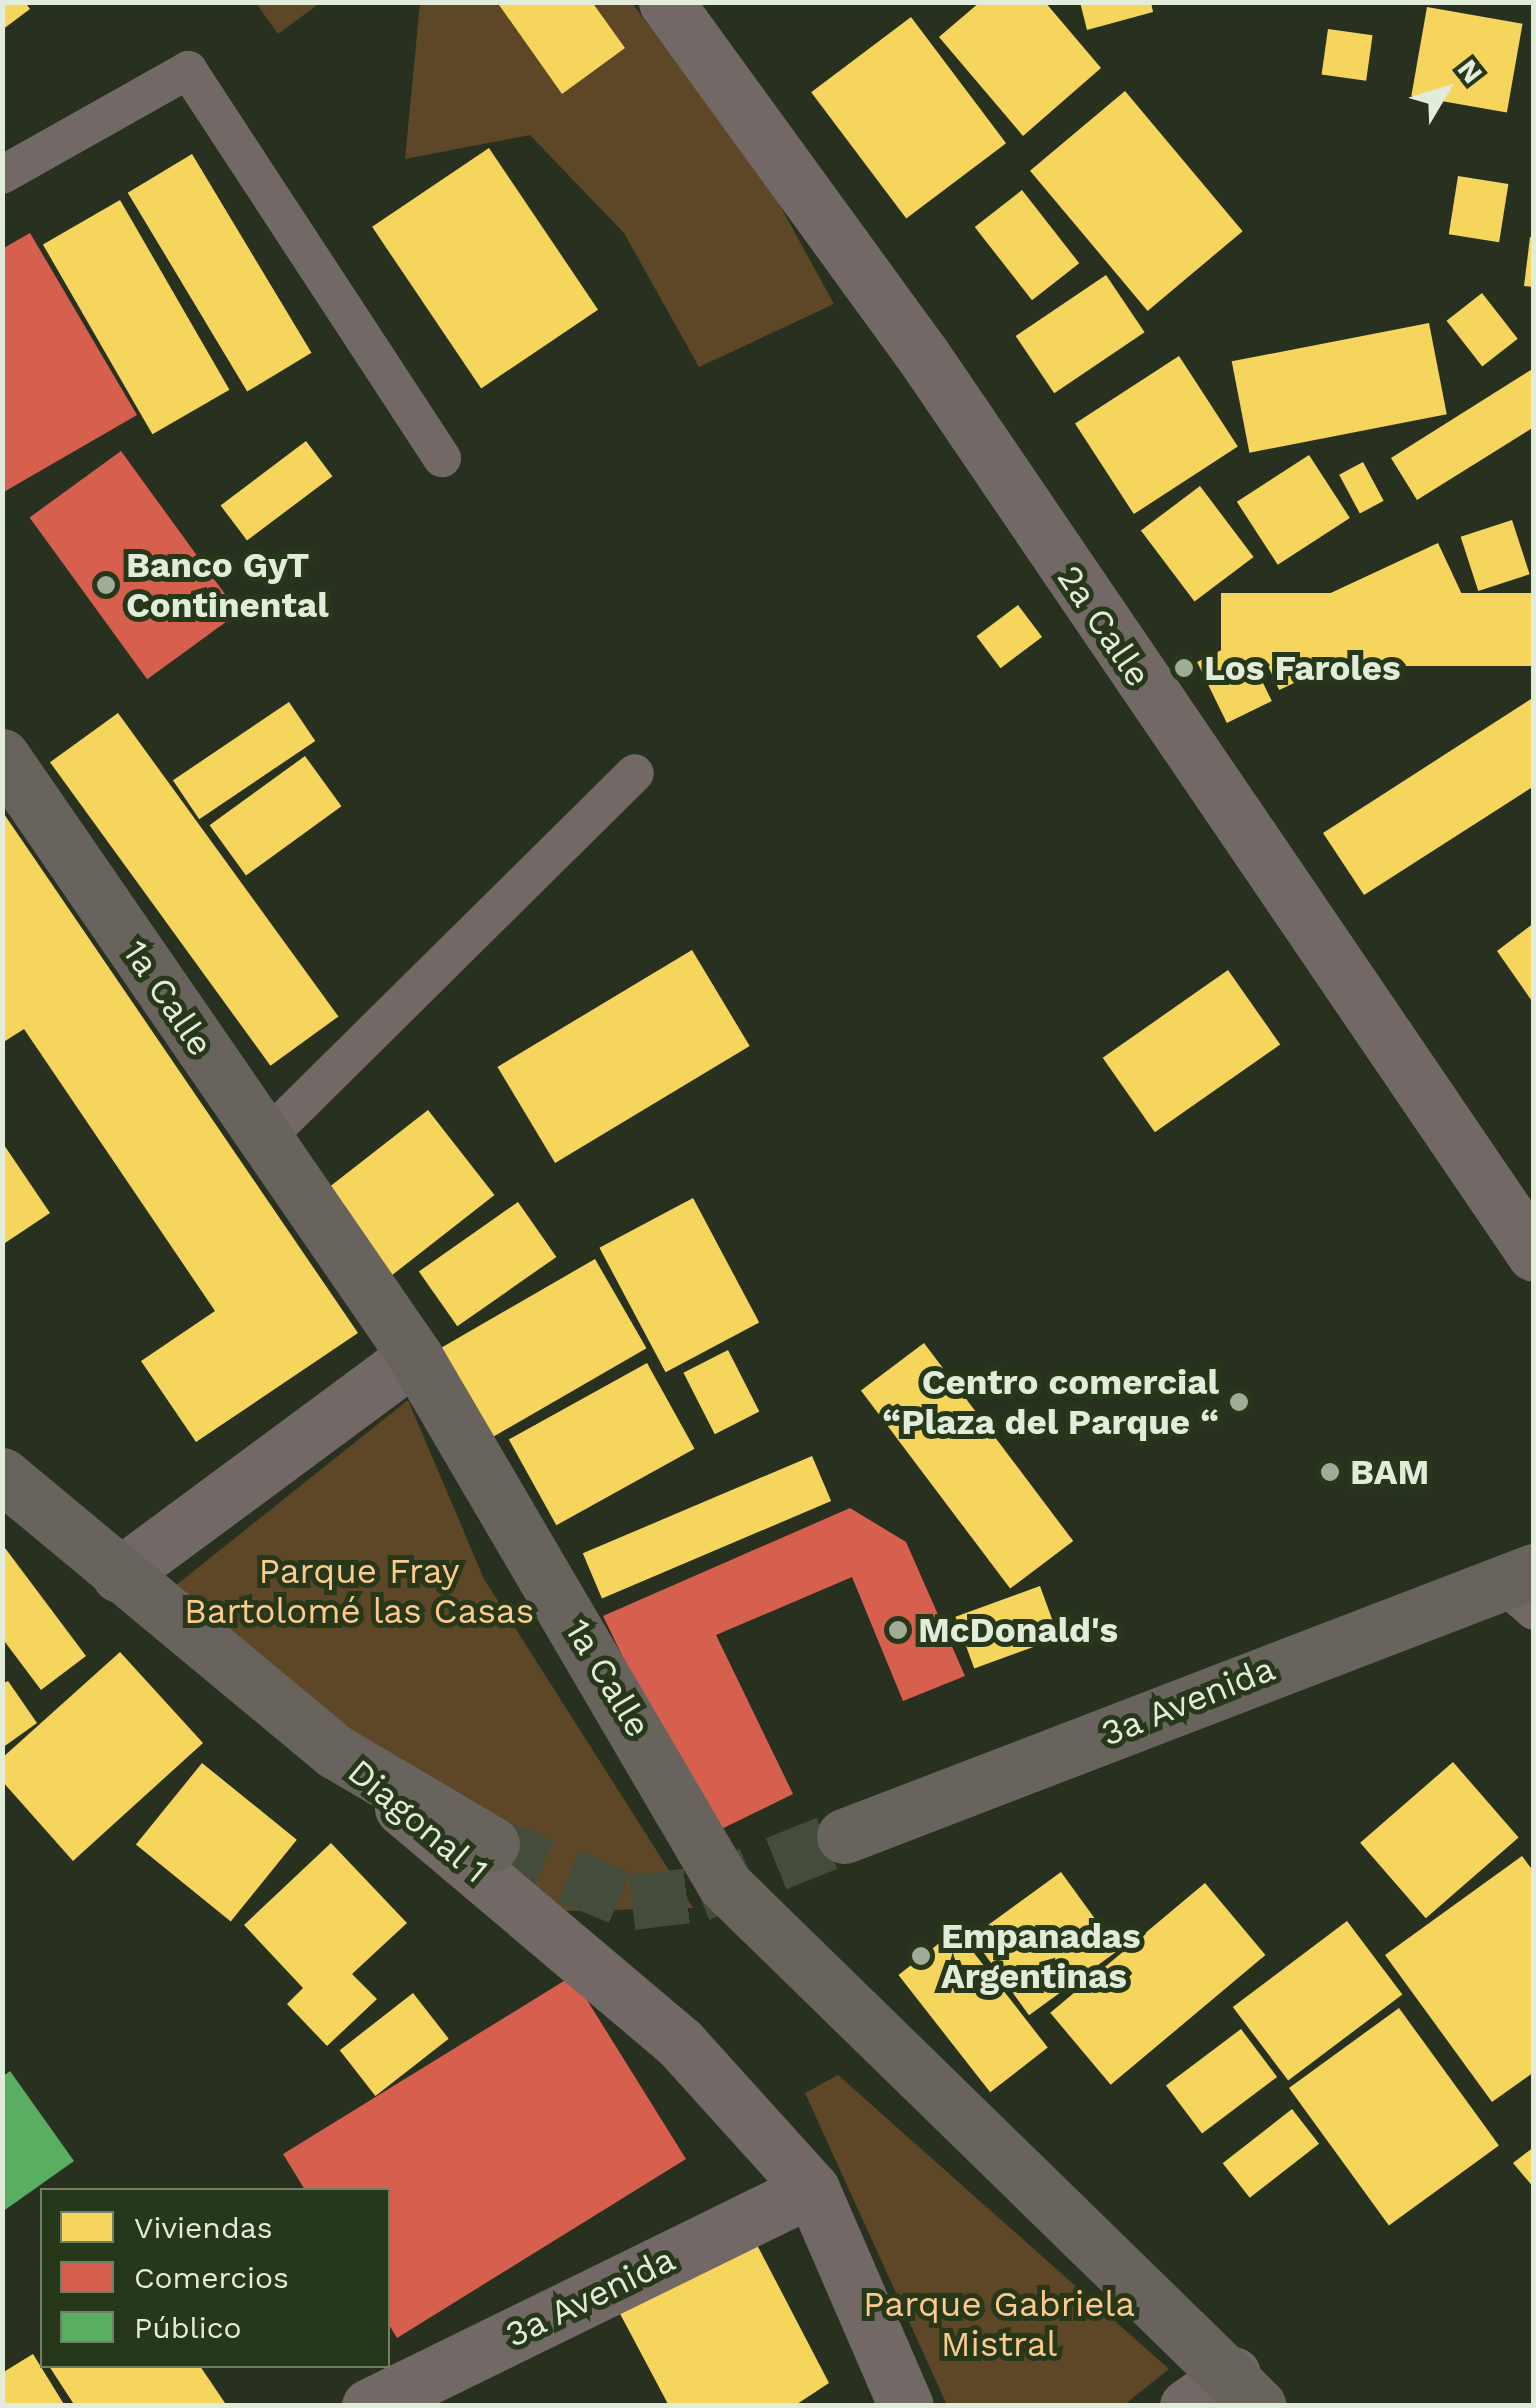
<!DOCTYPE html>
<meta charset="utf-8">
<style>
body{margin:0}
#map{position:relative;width:1536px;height:2408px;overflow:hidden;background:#283120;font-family:"Work Sans",sans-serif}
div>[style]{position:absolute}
.green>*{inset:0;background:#5d4727}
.homes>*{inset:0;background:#f6d55c;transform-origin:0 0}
.shops>*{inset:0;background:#d6604d;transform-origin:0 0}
.public>*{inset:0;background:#5aae61}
.secondary-tunnel>*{height:55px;margin-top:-27.5px;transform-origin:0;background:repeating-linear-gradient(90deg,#444d3c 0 55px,transparent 0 83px)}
.service>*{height:38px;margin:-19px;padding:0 19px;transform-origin:19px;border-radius:19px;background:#726967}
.minor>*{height:55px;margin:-27.5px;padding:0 27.5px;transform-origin:27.5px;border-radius:27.5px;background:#726967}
.tertiary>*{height:55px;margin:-27.5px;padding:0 27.5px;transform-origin:27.5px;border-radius:27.5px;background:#726967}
.secondary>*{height:55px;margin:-27.5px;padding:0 27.5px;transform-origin:27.5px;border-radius:27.5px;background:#68635c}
.dots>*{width:28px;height:28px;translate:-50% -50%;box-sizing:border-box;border:5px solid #27371a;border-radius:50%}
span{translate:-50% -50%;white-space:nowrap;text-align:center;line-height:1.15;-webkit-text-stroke:10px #27371a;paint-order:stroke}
.poi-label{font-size:35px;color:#e2ecda;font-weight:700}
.left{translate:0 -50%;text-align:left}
.right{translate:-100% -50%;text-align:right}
.street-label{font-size:35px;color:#e2ecda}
.park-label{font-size:35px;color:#fcca8c}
.frame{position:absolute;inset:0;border:5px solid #e2ecda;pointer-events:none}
.legend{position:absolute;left:40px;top:2188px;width:350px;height:180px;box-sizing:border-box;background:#27371a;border:2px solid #727f67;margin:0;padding:12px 18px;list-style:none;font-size:30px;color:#e2ecda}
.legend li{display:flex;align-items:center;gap:20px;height:50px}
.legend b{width:50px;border:2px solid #727f67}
.north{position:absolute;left:1396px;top:40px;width:100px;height:100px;-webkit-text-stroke:8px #27371a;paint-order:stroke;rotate:52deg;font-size:28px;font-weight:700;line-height:40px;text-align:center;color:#e2ecda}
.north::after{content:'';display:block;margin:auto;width:35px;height:45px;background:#e2ecda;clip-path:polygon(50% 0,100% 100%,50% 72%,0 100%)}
</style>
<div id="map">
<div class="green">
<div style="clip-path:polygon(256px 3px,320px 3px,278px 34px)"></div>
<div style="clip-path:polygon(420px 3px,632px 3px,772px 191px,834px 304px,699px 367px,624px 233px,530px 135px,405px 159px)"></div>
<div style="clip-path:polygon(408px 1400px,484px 1579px,693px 1908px,566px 1911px,170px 1590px)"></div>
<div style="clip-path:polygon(838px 2075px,1169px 2369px,1124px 2405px,947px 2405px,805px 2093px)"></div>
</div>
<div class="homes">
<div style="clip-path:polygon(2px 2px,25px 2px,30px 9px,2px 30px)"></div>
<div style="clip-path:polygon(497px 2px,592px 2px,625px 48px,562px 94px)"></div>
<div style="clip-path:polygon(980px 2px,1045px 2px,1101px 68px,1023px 136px,939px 37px)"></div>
<div style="clip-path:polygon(1080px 2px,1151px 2px,1153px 12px,1087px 30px)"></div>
<div style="left:1427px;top:7px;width:97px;height:90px;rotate:10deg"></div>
<div style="left:911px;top:17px;width:158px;height:125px;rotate:53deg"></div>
<div style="left:1328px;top:29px;width:45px;height:46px;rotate:8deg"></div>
<div style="left:1125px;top:91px;width:183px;height:124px;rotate:50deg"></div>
<div style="left:489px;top:148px;width:195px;height:141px;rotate:56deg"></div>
<div style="left:192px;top:154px;width:232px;height:75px;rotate:59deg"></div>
<div style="left:1458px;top:176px;width:51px;height:59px;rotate:9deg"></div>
<div style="left:1022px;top:190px;width:93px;height:60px;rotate:52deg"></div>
<div style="left:120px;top:200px;width:219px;height:89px;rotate:60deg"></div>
<div style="clip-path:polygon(1530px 237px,1534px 237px,1534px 287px,1524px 286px)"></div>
<div style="left:1106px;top:275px;width:69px;height:109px;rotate:56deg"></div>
<div style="left:1482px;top:293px;width:58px;height:45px;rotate:52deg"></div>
<div style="left:1429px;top:323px;width:93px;height:201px;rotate:79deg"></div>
<div style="left:1179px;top:356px;width:108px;height:124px;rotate:57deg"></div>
<div style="clip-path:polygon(1534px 368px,1534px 427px,1417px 500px,1391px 458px)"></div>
<div style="left:306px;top:441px;width:44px;height:107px;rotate:53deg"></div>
<div style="left:1309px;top:455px;width:75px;height:86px;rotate:57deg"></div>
<div style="left:1363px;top:462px;width:44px;height:27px;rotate:62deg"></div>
<div style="left:1200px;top:486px;width:89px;height:74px;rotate:53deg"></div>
<div style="left:1512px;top:520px;width:57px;height:54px;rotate:72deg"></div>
<div style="left:1438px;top:543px;width:66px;height:206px;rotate:65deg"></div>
<div style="left:1534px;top:593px;width:73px;height:313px;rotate:90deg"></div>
<div style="left:1018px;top:605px;width:40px;height:52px;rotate:53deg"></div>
<div style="left:1242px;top:640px;width:68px;height:50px;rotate:64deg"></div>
<div style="clip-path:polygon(1534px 697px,1534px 786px,1364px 895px,1323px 833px)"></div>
<div style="left:289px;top:702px;width:47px;height:140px;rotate:56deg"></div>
<div style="left:118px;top:713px;width:375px;height:84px;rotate:54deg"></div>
<div style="left:305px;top:756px;width:62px;height:118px;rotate:54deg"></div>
<div style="clip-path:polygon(2px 811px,358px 1333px,196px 1442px,141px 1361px,215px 1311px,24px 1029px,2px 1043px)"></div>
<div style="clip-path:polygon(1534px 923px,1534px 1004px,1497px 951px)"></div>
<div style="left:692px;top:950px;width:112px;height:227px;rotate:59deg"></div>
<div style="left:1228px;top:970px;width:91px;height:153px;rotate:55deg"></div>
<div style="left:428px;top:1110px;width:108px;height:148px;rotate:52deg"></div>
<div style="clip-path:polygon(2px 1142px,50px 1213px,2px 1245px)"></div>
<div style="left:693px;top:1198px;width:141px;height:106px;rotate:62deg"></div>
<div style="left:518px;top:1202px;width:67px;height:121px;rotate:55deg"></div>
<div style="left:595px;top:1259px;width:103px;height:179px;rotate:60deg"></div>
<div style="left:924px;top:1343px;width:248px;height:79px;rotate:53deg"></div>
<div style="left:728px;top:1350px;width:69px;height:50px;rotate:63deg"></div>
<div style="left:647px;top:1363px;width:98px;height:158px;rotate:61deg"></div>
<div style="left:812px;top:1456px;width:49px;height:249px;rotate:67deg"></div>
<div style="clip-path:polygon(2px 1544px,86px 1656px,41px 1690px,2px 1638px)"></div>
<div style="left:1040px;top:1586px;width:55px;height:90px;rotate:70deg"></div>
<div style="clip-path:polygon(120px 1652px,203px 1743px,73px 1861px,2px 1781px,2px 1758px)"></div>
<div style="clip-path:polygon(8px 1681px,37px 1723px,2px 1748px,2px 1684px)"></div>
<div style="left:1453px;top:1762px;width:100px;height:123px;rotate:49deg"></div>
<div style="left:202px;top:1763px;width:122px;height:105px;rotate:39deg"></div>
<div style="clip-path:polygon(331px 1843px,407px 1923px,352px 1974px,377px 1999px,327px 2046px,287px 2004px,303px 1988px,244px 1925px)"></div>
<div style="clip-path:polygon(1522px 1856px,1534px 1872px,1534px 2072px,1492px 2102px,1385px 1955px)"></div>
<div style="left:1061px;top:1872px;width:97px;height:110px;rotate:54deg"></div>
<div style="left:1205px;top:1883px;width:94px;height:202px;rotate:50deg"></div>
<div style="left:1347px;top:1921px;width:92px;height:143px;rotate:53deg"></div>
<div style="left:956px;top:1930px;width:149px;height:73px;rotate:52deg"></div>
<div style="left:413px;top:1993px;width:58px;height:93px;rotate:52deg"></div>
<div style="left:1399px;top:2008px;width:170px;height:136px;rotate:54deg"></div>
<div style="left:1241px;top:2029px;width:60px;height:94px;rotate:53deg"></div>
<div style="left:1292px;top:2109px;width:44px;height:88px;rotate:52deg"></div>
<div style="clip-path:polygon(1534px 2147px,1534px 2188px,1513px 2163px)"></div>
<div style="clip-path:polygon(755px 2241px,829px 2383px,794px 2406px,669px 2406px,618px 2310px)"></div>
<div style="clip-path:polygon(33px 2354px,65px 2406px,2px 2406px,2px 2373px)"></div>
<div style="clip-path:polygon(49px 2366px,200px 2366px,227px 2406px,75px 2406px)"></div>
</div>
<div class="shops">
<div style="clip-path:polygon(30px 233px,137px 415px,2px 493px,2px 249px)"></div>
<div style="left:121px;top:451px;width:200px;height:113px;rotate:54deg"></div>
<div style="clip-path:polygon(850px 1508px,906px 1542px,965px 1676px,903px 1701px,852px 1577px,716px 1635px,793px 1794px,709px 1835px,603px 1616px)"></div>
<div style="clip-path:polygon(572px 1976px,686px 2159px,397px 2338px,388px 2323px,388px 2190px,305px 2190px,283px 2154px)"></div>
</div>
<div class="public">
<div style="clip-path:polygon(10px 2071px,74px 2161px,2px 2212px,2px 2077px)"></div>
</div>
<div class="secondary-tunnel">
<div style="left:492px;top:1844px;width:152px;rotate:22.5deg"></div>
<div style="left:632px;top:1902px;width:67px;rotate:-6.8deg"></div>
<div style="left:699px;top:1894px;width:156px;rotate:-21.8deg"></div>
</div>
<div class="service">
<div style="left:2px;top:175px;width:214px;rotate:-29.4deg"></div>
<div style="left:188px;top:70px;width:464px;rotate:56.8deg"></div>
<div style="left:265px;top:1139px;width:520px;rotate:-44.69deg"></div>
<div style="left:1498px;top:1579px;width:48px;rotate:41.6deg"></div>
</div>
<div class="minor">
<div style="left:119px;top:1575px;width:368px;rotate:-36.5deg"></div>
<div style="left:369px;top:2406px;width:493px;rotate:-26.1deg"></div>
<div style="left:1187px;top:2406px;width:56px;rotate:-34.8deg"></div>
</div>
<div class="tertiary">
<div style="left:666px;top:2px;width:435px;rotate:54deg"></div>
<div style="left:922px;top:354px;width:1088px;rotate:55.78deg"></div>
<div style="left:402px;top:1808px;width:364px;rotate:40.2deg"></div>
<div style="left:680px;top:2043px;width:197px;rotate:47.9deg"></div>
<div style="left:812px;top:2189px;width:236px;rotate:66.6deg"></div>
</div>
<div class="secondary">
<div style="left:2px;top:756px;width:728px;rotate:55.46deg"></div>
<div style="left:415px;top:1356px;width:612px;rotate:59.66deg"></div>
<div style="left:724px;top:1884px;width:747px;rotate:44.3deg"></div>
<div style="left:2px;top:1475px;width:434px;rotate:39.7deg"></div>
<div style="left:336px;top:1752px;width:181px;rotate:30.5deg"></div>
<div style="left:844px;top:1836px;width:739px;rotate:-21.01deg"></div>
</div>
<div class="dots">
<div style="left:106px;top:585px;background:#a1ab99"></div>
<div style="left:1184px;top:668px;background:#a1ab99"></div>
<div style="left:1239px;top:1402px;background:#a1ab99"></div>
<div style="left:1330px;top:1472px;background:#a1ab99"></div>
<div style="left:898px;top:1630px;background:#a1ab99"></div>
<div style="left:921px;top:1956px;background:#a1ab99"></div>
</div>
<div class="poi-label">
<span class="left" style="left:126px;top:585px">Banco GyT<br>Continental</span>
<span class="left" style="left:1204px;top:668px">Los Faroles</span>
<span class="right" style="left:1219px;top:1402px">Centro comercial<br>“Plaza del Parque “</span>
<span class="left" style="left:1350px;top:1472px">BAM</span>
<span class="left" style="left:918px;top:1630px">McDonald's</span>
<span class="left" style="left:941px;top:1956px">Empanadas<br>Argentinas</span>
</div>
<div class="street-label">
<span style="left:1104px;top:626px;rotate:56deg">2a Calle</span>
<span style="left:168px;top:998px;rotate:56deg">1a Calle</span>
<span style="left:608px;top:1678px;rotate:59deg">1a Calle</span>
<span style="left:1188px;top:1701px;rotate:-22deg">3a Avenida</span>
<span style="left:418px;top:1821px;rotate:40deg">Diagonal 1</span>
<span style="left:590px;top:2297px;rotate:-26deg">3a Avenida</span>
</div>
<div class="park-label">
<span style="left:359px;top:1591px">Parque Fray<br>Bartolomé las Casas</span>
<span style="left:999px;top:2324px">Parque Gabriela<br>Mistral</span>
</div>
<div class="frame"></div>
<ul class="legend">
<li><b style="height:28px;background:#f6d55c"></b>Viviendas</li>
<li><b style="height:28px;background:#d6604d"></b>Comercios</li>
<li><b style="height:28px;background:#5aae61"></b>Público</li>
</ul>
<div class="north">N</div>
</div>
